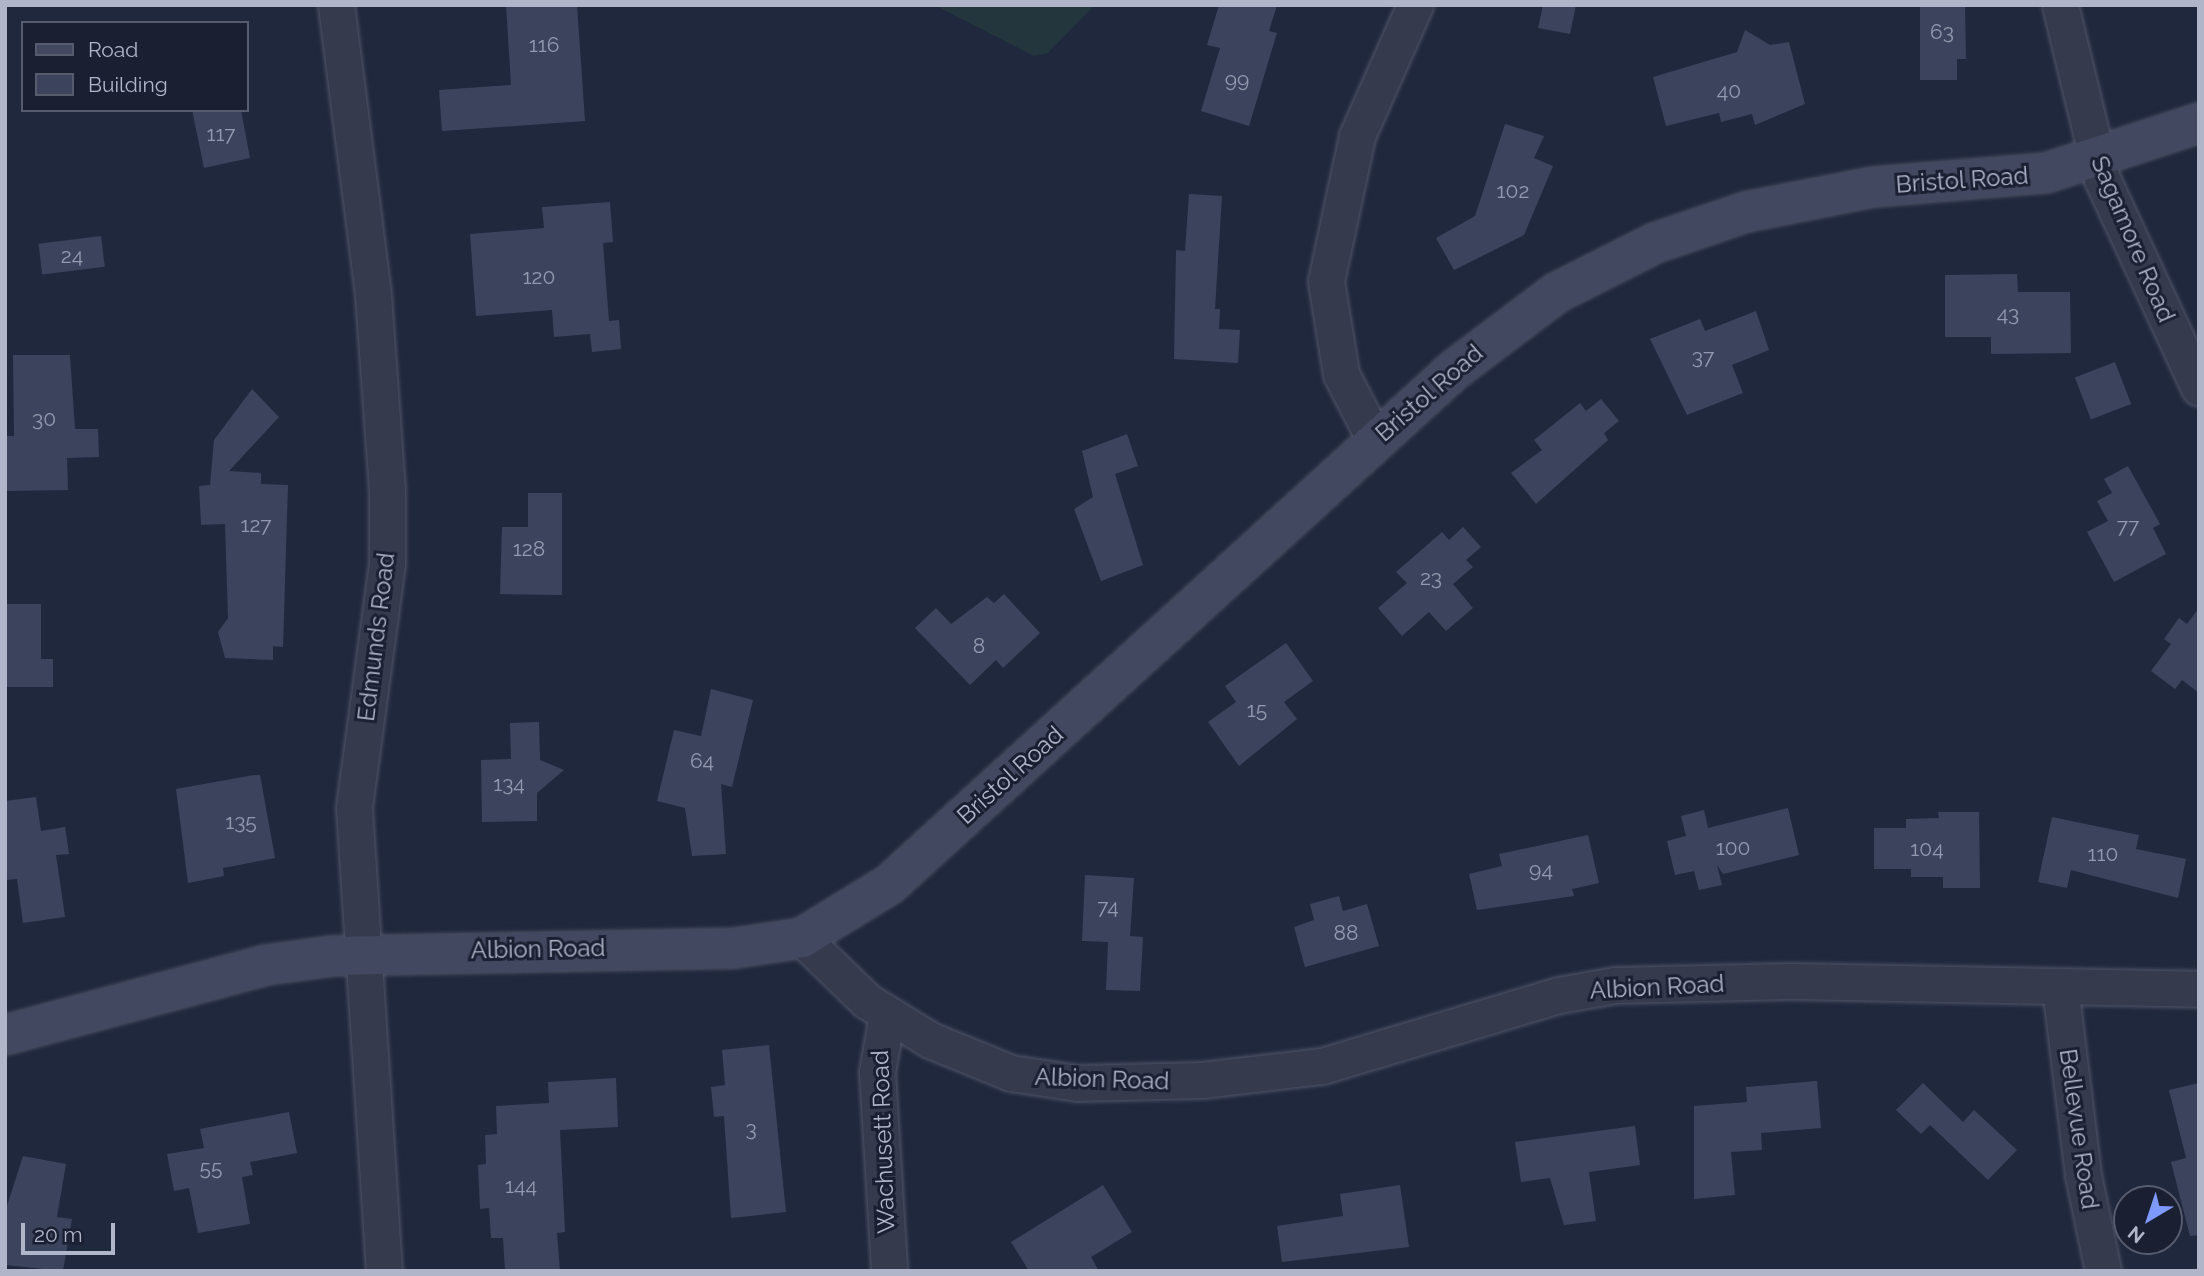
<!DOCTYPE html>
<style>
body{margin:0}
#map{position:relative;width:2204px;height:1276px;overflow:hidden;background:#20283d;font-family:Raleway,sans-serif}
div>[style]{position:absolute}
.green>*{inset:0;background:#23363e}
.building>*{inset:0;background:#3c445d;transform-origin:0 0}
.roads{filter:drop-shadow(0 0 2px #505568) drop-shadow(0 0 2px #505568)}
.street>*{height:35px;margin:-17.5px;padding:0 17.5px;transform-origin:17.5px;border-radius:17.5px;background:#353a4d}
.secondary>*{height:38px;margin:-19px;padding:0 19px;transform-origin:19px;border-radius:19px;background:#424860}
span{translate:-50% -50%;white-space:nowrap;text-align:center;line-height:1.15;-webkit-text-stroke:6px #1a2032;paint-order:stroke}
.number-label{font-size:21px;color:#9399ae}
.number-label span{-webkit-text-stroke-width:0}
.street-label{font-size:24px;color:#b0b5c9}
.frame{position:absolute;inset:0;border:7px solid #b0b5c9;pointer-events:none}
.legend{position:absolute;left:21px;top:21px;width:228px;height:91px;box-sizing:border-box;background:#1a2032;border:2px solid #565c6e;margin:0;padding:9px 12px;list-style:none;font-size:21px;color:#b0b5c9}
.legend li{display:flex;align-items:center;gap:14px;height:35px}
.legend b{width:35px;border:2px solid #565c6e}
.north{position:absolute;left:2113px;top:1185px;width:70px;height:70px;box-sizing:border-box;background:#1a2032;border:2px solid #565c6e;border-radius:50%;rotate:219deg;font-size:19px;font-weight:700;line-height:28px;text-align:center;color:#b0b5c9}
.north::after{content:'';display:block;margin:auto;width:24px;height:32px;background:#7f9aff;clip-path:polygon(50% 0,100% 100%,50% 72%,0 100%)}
.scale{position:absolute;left:21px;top:1223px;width:94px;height:32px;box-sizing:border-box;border:4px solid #b0b5c9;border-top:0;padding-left:9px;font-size:21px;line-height:24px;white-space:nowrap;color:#b0b5c9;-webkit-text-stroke:5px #1a2032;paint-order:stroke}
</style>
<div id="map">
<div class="green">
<div style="clip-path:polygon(934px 5px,1095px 5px,1048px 53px,1034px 56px)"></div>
</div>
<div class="building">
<div style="clip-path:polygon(506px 5px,577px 5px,585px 121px,442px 131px,439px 90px,511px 85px)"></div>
<div style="clip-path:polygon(1219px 5px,1277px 5px,1269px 31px,1277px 33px,1249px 126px,1201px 111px,1220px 48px,1207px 45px)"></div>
<div style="clip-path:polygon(1543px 5px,1576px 5px,1570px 34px,1538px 28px)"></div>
<div style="clip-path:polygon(1920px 5px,1965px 5px,1966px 59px,1957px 59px,1957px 80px,1920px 80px)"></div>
<div style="clip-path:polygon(1745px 30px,1770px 45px,1789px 42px,1805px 104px,1755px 125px,1752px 114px,1721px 122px,1719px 113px,1666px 126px,1653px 77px,1737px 52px)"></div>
<div style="clip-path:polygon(192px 110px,241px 110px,250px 158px,204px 168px)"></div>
<div style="clip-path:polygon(1505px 124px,1544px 136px,1534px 158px,1553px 166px,1524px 235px,1454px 270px,1436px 238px,1475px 216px)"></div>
<div style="clip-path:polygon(1189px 194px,1222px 196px,1215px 309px,1220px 309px,1219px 329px,1240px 330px,1238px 363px,1174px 359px,1176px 250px,1185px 251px)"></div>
<div style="clip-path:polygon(610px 202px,613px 242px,603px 243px,609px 321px,619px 320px,621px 349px,592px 352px,590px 334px,554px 337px,552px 310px,476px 316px,470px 234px,544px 228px,542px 207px)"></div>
<div style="left:101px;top:236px;width:31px;height:63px;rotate:83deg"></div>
<div style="clip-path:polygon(2017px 274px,2018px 292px,2070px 292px,2071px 353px,1991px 354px,1991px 337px,1945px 337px,1945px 275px)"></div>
<div style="clip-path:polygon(1756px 311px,1769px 350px,1732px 365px,1743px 393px,1687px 415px,1650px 339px,1700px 319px,1705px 331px)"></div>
<div style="clip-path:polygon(13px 355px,70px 355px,75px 429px,98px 429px,99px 457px,67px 458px,68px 490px,5px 491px,5px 436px,14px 436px)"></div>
<div style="left:2115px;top:362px;width:45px;height:43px;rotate:69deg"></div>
<div style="clip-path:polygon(252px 389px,279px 417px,229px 471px,261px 473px,261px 484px,288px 485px,283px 647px,273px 646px,273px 660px,225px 658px,218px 632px,228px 618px,225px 524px,201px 525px,199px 486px,210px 485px,214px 440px)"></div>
<div style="clip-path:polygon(1601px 399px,1619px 421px,1604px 433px,1608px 440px,1536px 504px,1511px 473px,1542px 450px,1534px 440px,1580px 403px,1586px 411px)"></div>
<div style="clip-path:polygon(1127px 434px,1138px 466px,1115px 474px,1143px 565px,1101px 581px,1074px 509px,1093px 497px,1082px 451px)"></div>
<div style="clip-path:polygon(2128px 466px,2160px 524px,2153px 528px,2166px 554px,2114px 582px,2087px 532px,2108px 521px,2097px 501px,2112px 493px,2104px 479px)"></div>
<div style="clip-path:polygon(528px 493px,562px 493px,562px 595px,500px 594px,502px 527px,528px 527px)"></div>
<div style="clip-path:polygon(1463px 527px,1481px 547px,1466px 560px,1473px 567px,1453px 584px,1473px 608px,1446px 631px,1429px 612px,1402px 636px,1378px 608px,1407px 583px,1396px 572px,1442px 532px,1449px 540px)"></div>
<div style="clip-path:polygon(1004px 594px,1040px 633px,1003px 668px,996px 660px,970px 685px,915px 628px,936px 608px,951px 624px,987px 597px,994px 603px)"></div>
<div style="clip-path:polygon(5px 604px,41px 604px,41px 659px,53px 659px,53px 687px,5px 687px)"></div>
<div style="clip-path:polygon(2199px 608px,2199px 693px,2182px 680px,2175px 689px,2151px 671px,2171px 644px,2164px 639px,2179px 618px,2187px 624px)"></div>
<div style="clip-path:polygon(1286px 643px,1313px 681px,1284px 702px,1297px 719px,1239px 766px,1208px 722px,1236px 702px,1225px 686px)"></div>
<div style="clip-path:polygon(711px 689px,753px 700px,732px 787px,721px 784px,726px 854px,692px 856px,685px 808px,657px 801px,674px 730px,701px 736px)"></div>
<div style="clip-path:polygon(539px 722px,540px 760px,564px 770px,537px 793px,537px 821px,482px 822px,481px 760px,511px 759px,510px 723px)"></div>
<div style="clip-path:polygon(254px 775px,260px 775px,275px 858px,223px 868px,224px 876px,188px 883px,176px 789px)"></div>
<div style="clip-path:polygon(36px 797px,41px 831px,65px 827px,69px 854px,56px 855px,65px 917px,23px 923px,17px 879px,5px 880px,5px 801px)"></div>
<div style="clip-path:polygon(1788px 808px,1799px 855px,1723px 874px,1717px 865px,1722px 885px,1699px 890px,1694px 871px,1675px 875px,1667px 841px,1686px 836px,1681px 816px,1704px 810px,1708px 828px)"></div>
<div style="clip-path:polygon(1938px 812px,1979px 812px,1980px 888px,1943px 888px,1943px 877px,1911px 877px,1911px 869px,1874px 869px,1874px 828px,1906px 828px,1906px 819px,1939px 818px)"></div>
<div style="clip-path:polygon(2052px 817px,2139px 835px,2136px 849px,2186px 859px,2178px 898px,2071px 870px,2067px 888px,2038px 882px)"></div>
<div style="clip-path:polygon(1588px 835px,1599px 883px,1572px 889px,1574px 896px,1477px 910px,1469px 874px,1502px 866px,1499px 854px)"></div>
<div style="clip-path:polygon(1085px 875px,1134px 878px,1130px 936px,1143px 937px,1140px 991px,1106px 990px,1108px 942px,1082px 941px)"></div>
<div style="clip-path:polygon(1339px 896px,1343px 911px,1367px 904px,1379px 946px,1305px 967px,1294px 927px,1314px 920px,1310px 904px)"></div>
<div style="clip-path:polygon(769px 1045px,786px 1212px,731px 1218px,724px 1116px,714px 1117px,711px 1087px,725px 1085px,722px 1050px)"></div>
<div style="clip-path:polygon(616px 1078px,618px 1127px,560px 1130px,565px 1232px,557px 1233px,560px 1271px,505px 1271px,503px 1238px,491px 1238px,489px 1208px,480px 1209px,478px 1165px,486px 1164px,485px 1135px,497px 1134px,496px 1106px,549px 1103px,548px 1082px)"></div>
<div style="clip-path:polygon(1817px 1081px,1821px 1128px,1761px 1133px,1762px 1150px,1731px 1152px,1735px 1195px,1694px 1199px,1694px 1106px,1747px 1102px,1746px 1087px)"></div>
<div style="clip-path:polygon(1923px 1083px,1963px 1122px,1974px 1110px,2017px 1150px,1988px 1180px,1930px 1125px,1921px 1134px,1896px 1110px)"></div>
<div style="clip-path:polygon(2199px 1083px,2199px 1235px,2190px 1236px,2171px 1162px,2186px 1158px,2169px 1090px)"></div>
<div style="clip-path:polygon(289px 1112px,297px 1153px,250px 1162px,253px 1175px,242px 1177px,250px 1224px,198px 1233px,189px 1188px,174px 1191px,167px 1154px,204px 1148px,200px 1129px)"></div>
<div style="clip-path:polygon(1635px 1126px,1640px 1165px,1589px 1172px,1596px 1221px,1564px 1225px,1550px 1178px,1521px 1182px,1515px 1142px)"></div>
<div style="clip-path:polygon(23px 1156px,66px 1164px,57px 1217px,72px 1219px,63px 1271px,5px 1265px,5px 1212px)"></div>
<div style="clip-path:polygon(1103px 1185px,1132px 1232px,1091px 1257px,1099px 1271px,1029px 1271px,1011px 1242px)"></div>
<div style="clip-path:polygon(1400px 1185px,1409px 1247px,1282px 1262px,1277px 1226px,1343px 1216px,1340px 1194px)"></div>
</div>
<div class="roads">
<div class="street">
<div style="left:336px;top:5px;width:292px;rotate:82.7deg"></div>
<div style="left:373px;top:295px;width:195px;rotate:85.9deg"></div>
<div style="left:387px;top:489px;width:74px;rotate:90deg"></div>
<div style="left:387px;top:563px;width:247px;rotate:97.7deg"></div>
<div style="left:354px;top:808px;width:464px;rotate:86.3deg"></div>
<div style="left:2060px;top:5px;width:179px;rotate:76.4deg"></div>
<div style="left:2102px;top:179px;width:230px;rotate:65.1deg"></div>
<div style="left:1375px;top:440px;width:74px;rotate:-117.3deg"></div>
<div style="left:1341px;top:374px;width:94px;rotate:-99.2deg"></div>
<div style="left:1326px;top:281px;width:148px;rotate:-77.9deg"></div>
<div style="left:1357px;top:136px;width:143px;rotate:-66.1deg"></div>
<div style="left:802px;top:938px;width:91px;rotate:44.1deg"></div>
<div style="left:867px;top:1001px;width:74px;rotate:31.8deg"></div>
<div style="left:930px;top:1040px;width:87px;rotate:22.2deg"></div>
<div style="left:1011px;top:1073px;width:67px;rotate:8.6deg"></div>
<div style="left:1077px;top:1083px;width:125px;rotate:-1.4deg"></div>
<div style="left:1202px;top:1080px;width:121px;rotate:-6.7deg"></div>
<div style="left:1322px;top:1066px;width:247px;rotate:-16.7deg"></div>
<div style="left:1559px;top:995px;width:57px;rotate:-10.1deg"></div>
<div style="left:1615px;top:985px;width:176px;rotate:-1.3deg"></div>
<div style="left:1791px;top:981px;width:408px;rotate:1.1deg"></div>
<div style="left:2060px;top:987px;width:189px;rotate:83deg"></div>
<div style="left:2083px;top:1175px;width:98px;rotate:78.2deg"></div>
<div style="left:887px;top:1015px;width:58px;rotate:100deg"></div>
<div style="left:877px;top:1072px;width:199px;rotate:86.5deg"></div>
</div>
<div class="secondary">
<div style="left:5px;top:1035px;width:270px;rotate:-15deg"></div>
<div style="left:266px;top:965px;width:68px;rotate:-7.7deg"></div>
<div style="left:333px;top:956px;width:402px;rotate:-1.1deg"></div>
<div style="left:735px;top:948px;width:68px;rotate:-8.5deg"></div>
<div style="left:802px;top:938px;width:103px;rotate:-31.5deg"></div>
<div style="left:890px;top:884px;width:763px;rotate:-42.34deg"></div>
<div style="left:1454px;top:370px;width:128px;rotate:-37deg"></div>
<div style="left:1556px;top:293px;width:111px;rotate:-26.8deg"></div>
<div style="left:1655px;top:243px;width:96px;rotate:-18.8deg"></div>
<div style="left:1746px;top:212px;width:130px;rotate:-11.1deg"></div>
<div style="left:1874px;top:187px;width:173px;rotate:-4.7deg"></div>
<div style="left:2046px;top:173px;width:161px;rotate:-18.1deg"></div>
</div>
</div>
<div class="number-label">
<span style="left:1942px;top:32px">63</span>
<span style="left:544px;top:45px">116</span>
<span style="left:1237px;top:80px">99</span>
<span style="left:1729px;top:91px">40</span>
<span style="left:221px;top:134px">117</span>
<span style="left:1513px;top:191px">102</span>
<span style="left:72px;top:256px">24</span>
<span style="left:539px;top:277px">120</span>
<span style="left:2008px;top:314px">43</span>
<span style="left:1703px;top:357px">37</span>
<span style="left:44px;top:419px">30</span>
<span style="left:256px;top:525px">127</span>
<span style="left:2128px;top:526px">77</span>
<span style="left:529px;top:549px">128</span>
<span style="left:1431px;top:578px">23</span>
<span style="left:979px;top:646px">8</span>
<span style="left:1257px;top:710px">15</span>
<span style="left:702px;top:761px">64</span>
<span style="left:509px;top:784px">134</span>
<span style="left:241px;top:822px">135</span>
<span style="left:1733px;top:848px">100</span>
<span style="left:1927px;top:849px">104</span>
<span style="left:2103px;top:854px">110</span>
<span style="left:1541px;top:870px">94</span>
<span style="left:1108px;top:907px">74</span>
<span style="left:1346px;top:933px">88</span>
<span style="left:751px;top:1129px">3</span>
<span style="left:211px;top:1168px">55</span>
<span style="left:521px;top:1186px">144</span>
</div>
<div class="street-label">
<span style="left:1962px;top:180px;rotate:-4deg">Bristol Road</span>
<span style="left:2133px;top:239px;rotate:67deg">Sagamore Road</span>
<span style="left:1429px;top:393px;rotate:-41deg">Bristol Road</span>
<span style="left:376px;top:637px;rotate:-83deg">Edmunds Road</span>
<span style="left:1010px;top:775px;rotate:-42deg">Bristol Road</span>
<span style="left:538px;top:949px;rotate:-1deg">Albion Road</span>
<span style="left:1657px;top:987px;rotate:-3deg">Albion Road</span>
<span style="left:1102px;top:1079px;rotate:2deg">Albion Road</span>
<span style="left:2079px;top:1129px;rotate:82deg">Bellevue Road</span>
<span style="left:883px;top:1142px;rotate:-92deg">Wachusett Road</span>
</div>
<div class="frame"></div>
<ul class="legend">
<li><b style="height:9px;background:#424860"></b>Road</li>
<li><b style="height:19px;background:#3c445d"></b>Building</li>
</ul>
<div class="north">N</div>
<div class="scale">20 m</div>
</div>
